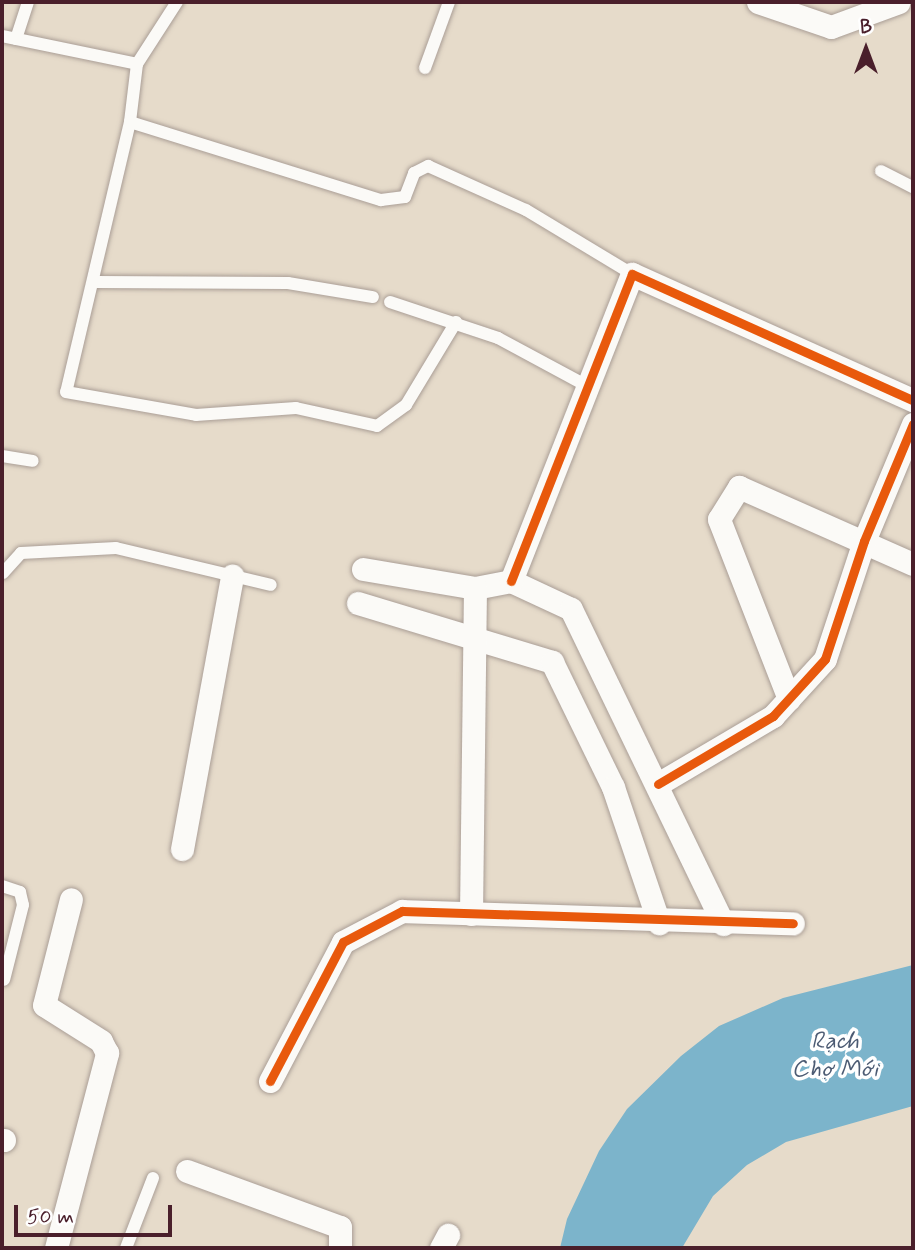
<!DOCTYPE html>
<meta charset="utf-8">
<style>
body{margin:0}
#map{position:relative;width:915px;height:1250px;overflow:hidden;background:#e6dbca;font-family:Mynerve,sans-serif}
div>[style]{position:absolute}
.water>*{inset:0;background:#7cb4cb}
.roads{filter:drop-shadow(0 0 2px #aa9e96) drop-shadow(0 0 2px #aa9e96)}
.service>*{height:12px;margin:-6px;padding:0 6px;transform-origin:6px;border-radius:6px;background:#fbfaf7}
.minor>*{height:23px;margin:-11.5px;padding:0 11.5px;transform-origin:11.5px;border-radius:11.5px;background:#fbfaf7}
.cycleway>*{height:9px;margin:-4.5px;padding:0 4.5px;transform-origin:4.5px;border-radius:4.5px;background:#e8590c}
span{translate:-50% -50%;white-space:nowrap;text-align:center;line-height:1.15;-webkit-text-stroke:7px #fff;paint-order:stroke}
.water-label{font-size:24px;color:#4c5b73;font-style:italic}
.frame{position:absolute;inset:0;border:4px solid #4a1f2b;pointer-events:none}
.north{position:absolute;left:831px;top:14px;width:70px;height:70px;-webkit-text-stroke:5px #fff;paint-order:stroke;rotate:0deg;font-size:19px;font-weight:700;line-height:28px;text-align:center;color:#4a1f2b}
.north::after{content:'';display:block;margin:auto;width:24px;height:32px;background:#4a1f2b;clip-path:polygon(50% 0,100% 100%,50% 72%,0 100%)}
.scale{position:absolute;left:14px;top:1205px;width:158px;height:32px;box-sizing:border-box;border:4px solid #4a1f2b;border-top:0;padding-left:9px;font-size:21px;line-height:24px;white-space:nowrap;color:#4a1f2b;-webkit-text-stroke:5px #fff;paint-order:stroke}
</style>
<div id="map">
<div class="water">
<div style="clip-path:polygon(913px 965px,913px 1106px,786px 1142px,747px 1165px,713px 1196px,682px 1248px,560px 1248px,567px 1219px,599px 1151px,627px 1109px,681px 1056px,719px 1026px,783px 998px)"></div>
</div>
<div class="roads">
<div class="service">
<div style="left:2px;top:36px;width:138px;rotate:11.7deg"></div>
<div style="left:137px;top:64px;width:58px;rotate:96.9deg"></div>
<div style="left:130px;top:122px;width:277px;rotate:103.3deg"></div>
<div style="left:66px;top:392px;width:132px;rotate:10deg"></div>
<div style="left:196px;top:415px;width:100px;rotate:-4deg"></div>
<div style="left:296px;top:408px;width:83px;rotate:12.5deg"></div>
<div style="left:377px;top:426px;width:36px;rotate:-36deg"></div>
<div style="left:406px;top:405px;width:97px;rotate:-58.9deg"></div>
<div style="left:16px;top:39px;width:39px;rotate:-72deg"></div>
<div style="left:137px;top:64px;width:74px;rotate:-57.2deg"></div>
<div style="left:425px;top:68px;width:70px;rotate:-70deg"></div>
<div style="left:130px;top:122px;width:263px;rotate:17.3deg"></div>
<div style="left:381px;top:200px;width:24px;rotate:-7deg"></div>
<div style="left:405px;top:197px;width:26px;rotate:-69deg"></div>
<div style="left:414px;top:173px;width:16px;rotate:-27deg"></div>
<div style="left:428px;top:166px;width:107px;rotate:24.2deg"></div>
<div style="left:526px;top:210px;width:124px;rotate:31.1deg"></div>
<div style="left:881px;top:171px;width:36px;rotate:27deg"></div>
<div style="left:95px;top:282px;width:193px;rotate:0.3deg"></div>
<div style="left:288px;top:283px;width:86px;rotate:9.4deg"></div>
<div style="left:390px;top:302px;width:114px;rotate:18.4deg"></div>
<div style="left:498px;top:338px;width:101px;rotate:28.3deg"></div>
<div style="left:2px;top:456px;width:31px;rotate:9deg"></div>
<div style="left:3px;top:573px;width:27px;rotate:-48deg"></div>
<div style="left:21px;top:553px;width:95px;rotate:-3deg"></div>
<div style="left:116px;top:548px;width:159px;rotate:13.4deg"></div>
<div style="left:2px;top:886px;width:19px;rotate:18deg"></div>
<div style="left:20px;top:892px;width:13px;rotate:77deg"></div>
<div style="left:23px;top:905px;width:77px;rotate:104.2deg"></div>
<div style="left:126px;top:1248px;width:75px;rotate:-68.9deg"></div>
</div>
<div class="minor">
<div style="left:758px;top:2px;width:77px;rotate:18.9deg"></div>
<div style="left:831px;top:27px;width:72px;rotate:-20.2deg"></div>
<div style="left:363px;top:569px;width:114px;rotate:9.6deg"></div>
<div style="left:475px;top:588px;width:37px;rotate:-11deg"></div>
<div style="left:511px;top:581px;width:66px;rotate:25deg"></div>
<div style="left:571px;top:609px;width:350px;rotate:64.2deg"></div>
<div style="left:511px;top:581px;width:330px;rotate:-68.5deg"></div>
<div style="left:632px;top:274px;width:308px;rotate:24.2deg"></div>
<div style="left:358px;top:603px;width:203px;rotate:16.9deg"></div>
<div style="left:552px;top:662px;width:139px;rotate:64deg"></div>
<div style="left:613px;top:787px;width:144px;rotate:71.3deg"></div>
<div style="left:789px;top:699px;width:193px;rotate:-111.3deg"></div>
<div style="left:719px;top:519px;width:38px;rotate:-58deg"></div>
<div style="left:739px;top:487px;width:190px;rotate:23.9deg"></div>
<div style="left:658px;top:784px;width:134px;rotate:-30.6deg"></div>
<div style="left:773px;top:716px;width:77px;rotate:-47.6deg"></div>
<div style="left:825px;top:659px;width:124px;rotate:-71.7deg"></div>
<div style="left:864px;top:541px;width:127px;rotate:-67.3deg"></div>
<div style="left:182px;top:849px;width:278px;rotate:-79.6deg"></div>
<div style="left:471px;top:914px;width:326px;rotate:-89.3deg"></div>
<div style="left:270px;top:1081px;width:157px;rotate:-62.3deg"></div>
<div style="left:343px;top:942px;width:67px;rotate:-27.7deg"></div>
<div style="left:402px;top:911px;width:391px;rotate:1.8deg"></div>
<div style="left:2px;top:1140px;width:2px"></div>
<div style="left:187px;top:1171px;width:163px;rotate:20.1deg"></div>
<div style="left:340px;top:1227px;width:21px;rotate:90deg"></div>
<div style="left:56px;top:1248px;width:202px;rotate:-75.3deg"></div>
<div style="left:107px;top:1053px;width:13px;rotate:-117deg"></div>
<div style="left:101px;top:1041px;width:67px;rotate:-147.7deg"></div>
<div style="left:44px;top:1005px;width:109px;rotate:-75.7deg"></div>
<div style="left:441px;top:1248px;width:15px;rotate:-62deg"></div>
</div>
</div>
<div class="cycleway">
<div style="left:511px;top:581px;width:330px;rotate:-68.5deg"></div>
<div style="left:632px;top:274px;width:308px;rotate:24.2deg"></div>
<div style="left:658px;top:784px;width:134px;rotate:-30.6deg"></div>
<div style="left:773px;top:716px;width:77px;rotate:-47.6deg"></div>
<div style="left:825px;top:659px;width:124px;rotate:-71.7deg"></div>
<div style="left:864px;top:541px;width:127px;rotate:-67.3deg"></div>
<div style="left:270px;top:1081px;width:157px;rotate:-62.3deg"></div>
<div style="left:343px;top:942px;width:67px;rotate:-27.7deg"></div>
<div style="left:402px;top:911px;width:391px;rotate:1.8deg"></div>
</div>
<div class="water-label">
<span style="left:835px;top:1056px">Rạch<br>Chợ Mới</span>
</div>
<div class="frame"></div>
<div class="north">B</div>
<div class="scale">50 m</div>
</div>
